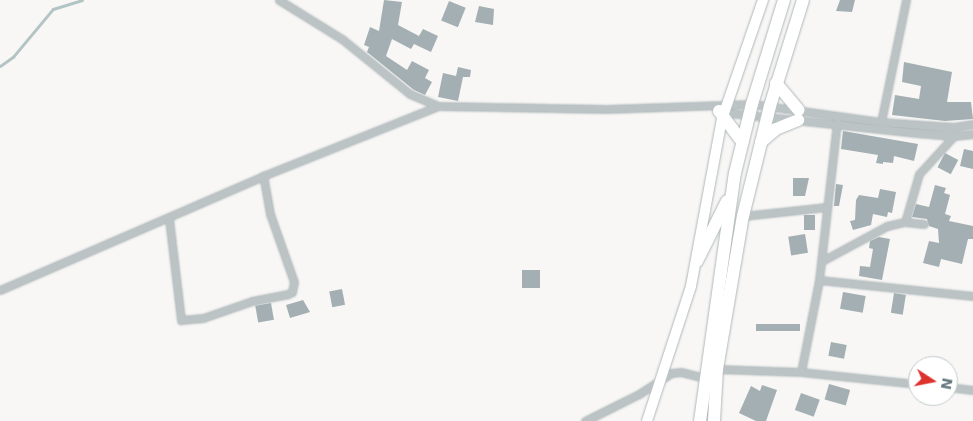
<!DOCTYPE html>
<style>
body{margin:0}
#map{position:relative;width:973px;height:421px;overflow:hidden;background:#f8f7f5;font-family:"DejaVu Sans",sans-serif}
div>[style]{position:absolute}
.stream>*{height:2.5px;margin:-1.25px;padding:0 1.25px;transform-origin:1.25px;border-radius:1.25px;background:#b3c4c5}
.building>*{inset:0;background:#a3afb2;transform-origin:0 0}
.roads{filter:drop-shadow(0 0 1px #afb7ba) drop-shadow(0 0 1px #afb7ba)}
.street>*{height:7px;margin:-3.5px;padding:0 3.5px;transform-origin:3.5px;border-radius:3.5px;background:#bcc3c5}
.secondary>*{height:10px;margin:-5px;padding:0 5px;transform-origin:5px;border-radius:5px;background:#fff}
.highway>*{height:12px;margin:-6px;padding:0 6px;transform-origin:6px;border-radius:6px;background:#fff}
span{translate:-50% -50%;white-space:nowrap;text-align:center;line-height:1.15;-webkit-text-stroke:5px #fff;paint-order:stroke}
.north{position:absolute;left:908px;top:356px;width:50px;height:50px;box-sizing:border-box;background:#fff;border:1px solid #c1c9cc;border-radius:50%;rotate:101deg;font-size:14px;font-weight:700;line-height:20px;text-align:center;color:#64797f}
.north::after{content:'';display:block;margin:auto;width:18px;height:22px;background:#de322e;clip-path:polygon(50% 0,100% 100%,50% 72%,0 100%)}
</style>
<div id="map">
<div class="stream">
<div style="left:0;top:66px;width:16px;rotate:-35deg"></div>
<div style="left:13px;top:57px;width:62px;rotate:-50.2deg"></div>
<div style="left:53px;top:9px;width:30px;rotate:-17deg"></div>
</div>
<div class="building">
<div style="clip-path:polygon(384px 0,402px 2px,398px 25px,419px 36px,423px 29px,438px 36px,431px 52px,414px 44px,411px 49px,392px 39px,386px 56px,407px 70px,412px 61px,429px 70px,425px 78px,432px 82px,425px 95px,414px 90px,367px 52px,369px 47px,364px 45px,370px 27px,379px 31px)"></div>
<div style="clip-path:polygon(840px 0,855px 0,852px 12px,836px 11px)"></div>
<div style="left:449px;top:1px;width:18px;height:21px;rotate:22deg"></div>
<div style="clip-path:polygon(479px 6px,494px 9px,493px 25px,475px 22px)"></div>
<div style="clip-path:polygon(904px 62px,952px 72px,947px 102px,971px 102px,973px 119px,945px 121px,892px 115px,895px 95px,919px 99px,921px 86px,902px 82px)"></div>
<div style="clip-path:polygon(458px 67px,471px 70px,470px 77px,463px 77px,458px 101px,438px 97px,443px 73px,456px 76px)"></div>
<div style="clip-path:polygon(843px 131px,918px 144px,914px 161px,894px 156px,893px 163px,883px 162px,883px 164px,876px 163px,878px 155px,841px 149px)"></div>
<div style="clip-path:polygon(964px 149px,973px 151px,973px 169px,960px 166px)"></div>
<div style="left:945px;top:153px;width:15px;height:16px;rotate:28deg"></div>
<div style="clip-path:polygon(793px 178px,809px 178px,805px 196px,793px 196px)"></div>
<div style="clip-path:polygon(836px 184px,843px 185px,839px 206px,834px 206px)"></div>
<div style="clip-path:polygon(935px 185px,946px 188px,944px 193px,950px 195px,945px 214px,951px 216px,949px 221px,973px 226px,973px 239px,968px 239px,962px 264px,941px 259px,939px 267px,923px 263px,929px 241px,939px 243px,938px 229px,929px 226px,927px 219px,912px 217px,916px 204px,929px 207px)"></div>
<div style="clip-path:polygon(880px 189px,896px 192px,892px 213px,888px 212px,887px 217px,873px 214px,871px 225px,853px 230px,850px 221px,855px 220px,856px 200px,859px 195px,878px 198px)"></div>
<div style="left:804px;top:215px;width:11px;height:15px"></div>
<div style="left:805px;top:234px;width:19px;height:17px;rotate:81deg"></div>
<div style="clip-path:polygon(879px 237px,890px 239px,882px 280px,859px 276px,860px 266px,870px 267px,873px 249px,869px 248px,870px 241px)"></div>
<div style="left:522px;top:270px;width:18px;height:18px"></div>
<div style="left:342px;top:289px;width:16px;height:13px;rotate:79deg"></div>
<div style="left:843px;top:292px;width:23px;height:17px;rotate:10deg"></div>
<div style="left:894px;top:293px;width:12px;height:20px;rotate:9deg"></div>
<div style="clip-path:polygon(303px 300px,310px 312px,290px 318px,286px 305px)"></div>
<div style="left:271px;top:303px;width:17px;height:16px;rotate:80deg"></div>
<div style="left:756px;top:324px;width:44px;height:7px"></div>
<div style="left:831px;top:342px;width:16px;height:14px;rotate:11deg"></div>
<div style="left:829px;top:384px;width:22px;height:16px;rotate:16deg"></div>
<div style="clip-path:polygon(762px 385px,777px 390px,766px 421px,756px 421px,739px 413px,751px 386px,760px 391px)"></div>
<div style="left:801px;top:393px;width:20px;height:18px;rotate:20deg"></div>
</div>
<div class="roads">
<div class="street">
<div style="left:279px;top:0;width:74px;rotate:31.8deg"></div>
<div style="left:342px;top:39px;width:87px;rotate:39deg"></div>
<div style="left:410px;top:94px;width:30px;rotate:23deg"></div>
<div style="left:438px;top:106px;width:169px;rotate:1deg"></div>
<div style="left:607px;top:109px;width:145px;rotate:-2deg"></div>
<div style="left:752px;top:104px;width:130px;rotate:7.9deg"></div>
<div style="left:881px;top:122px;width:73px;rotate:3.9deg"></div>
<div style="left:954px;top:127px;width:19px;rotate:-9deg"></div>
<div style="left:720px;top:112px;width:198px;rotate:6.1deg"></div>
<div style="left:917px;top:133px;width:37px;rotate:5deg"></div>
<div style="left:954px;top:136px;width:19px;rotate:-6deg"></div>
<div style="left:881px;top:122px;width:125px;rotate:-78.4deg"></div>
<div style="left:743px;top:216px;width:84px;rotate:-6.1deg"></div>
<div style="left:169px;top:219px;width:102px;rotate:83.2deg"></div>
<div style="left:181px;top:320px;width:22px;rotate:-5deg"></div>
<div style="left:203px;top:318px;width:52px;rotate:-19.1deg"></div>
<div style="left:252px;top:301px;width:37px;rotate:-11deg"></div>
<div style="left:288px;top:294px;width:4px;rotate:-27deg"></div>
<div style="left:292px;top:292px;width:10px;rotate:-79deg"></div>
<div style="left:294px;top:282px;width:72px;rotate:-109.4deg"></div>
<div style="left:270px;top:214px;width:39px;rotate:-100deg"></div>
<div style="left:905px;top:222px;width:50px;rotate:-73.7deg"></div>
<div style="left:919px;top:174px;width:52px;rotate:-47.4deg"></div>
<div style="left:822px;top:261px;width:74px;rotate:-28.3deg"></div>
<div style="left:887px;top:226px;width:18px;rotate:-13deg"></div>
<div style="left:905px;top:222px;width:19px;rotate:6deg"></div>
<div style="left:819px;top:280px;width:155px;rotate:5.9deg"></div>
<div style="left:0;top:290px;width:287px;rotate:-23.4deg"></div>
<div style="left:263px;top:176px;width:188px;rotate:-21.8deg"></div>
<div style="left:717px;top:369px;width:84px;rotate:2deg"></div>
<div style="left:801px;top:372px;width:118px;rotate:5.9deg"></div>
<div style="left:801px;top:372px;width:94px;rotate:-78.9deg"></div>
<div style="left:819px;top:280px;width:160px;rotate:-83.5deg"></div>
<div style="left:948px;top:387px;width:25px;rotate:7deg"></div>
<div style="left:585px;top:421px;width:60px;rotate:-26.6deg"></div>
<div style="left:639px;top:394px;width:38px;rotate:-33deg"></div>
<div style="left:671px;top:373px;width:10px;rotate:-6deg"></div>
<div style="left:681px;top:372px;width:25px;rotate:14deg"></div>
</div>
<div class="secondary">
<div style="left:647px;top:421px;width:142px;rotate:-71.9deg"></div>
<div style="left:691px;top:286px;width:170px;rotate:-79.5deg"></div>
<div style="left:722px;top:119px;width:126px;rotate:-71deg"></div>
</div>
<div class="highway">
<div style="left:776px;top:83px;width:35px;rotate:50deg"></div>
<div style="left:719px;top:111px;width:39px;rotate:53deg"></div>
<div style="left:761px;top:142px;width:20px;rotate:-41deg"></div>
<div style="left:776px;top:129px;width:24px;rotate:-22deg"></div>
<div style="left:697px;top:261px;width:67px;rotate:-63.4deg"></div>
<div style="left:700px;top:421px;width:250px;rotate:-82deg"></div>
<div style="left:735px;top:173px;width:71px;rotate:-76.2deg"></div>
<div style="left:752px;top:104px;width:109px;rotate:-72.9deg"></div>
<div style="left:714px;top:421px;width:52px;rotate:-86.7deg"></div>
<div style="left:717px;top:369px;width:155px;rotate:-80.4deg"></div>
<div style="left:743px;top:216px;width:113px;rotate:-76.2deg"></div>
<div style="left:770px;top:106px;width:111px;rotate:-72.7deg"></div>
</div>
</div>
<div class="north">N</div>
</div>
